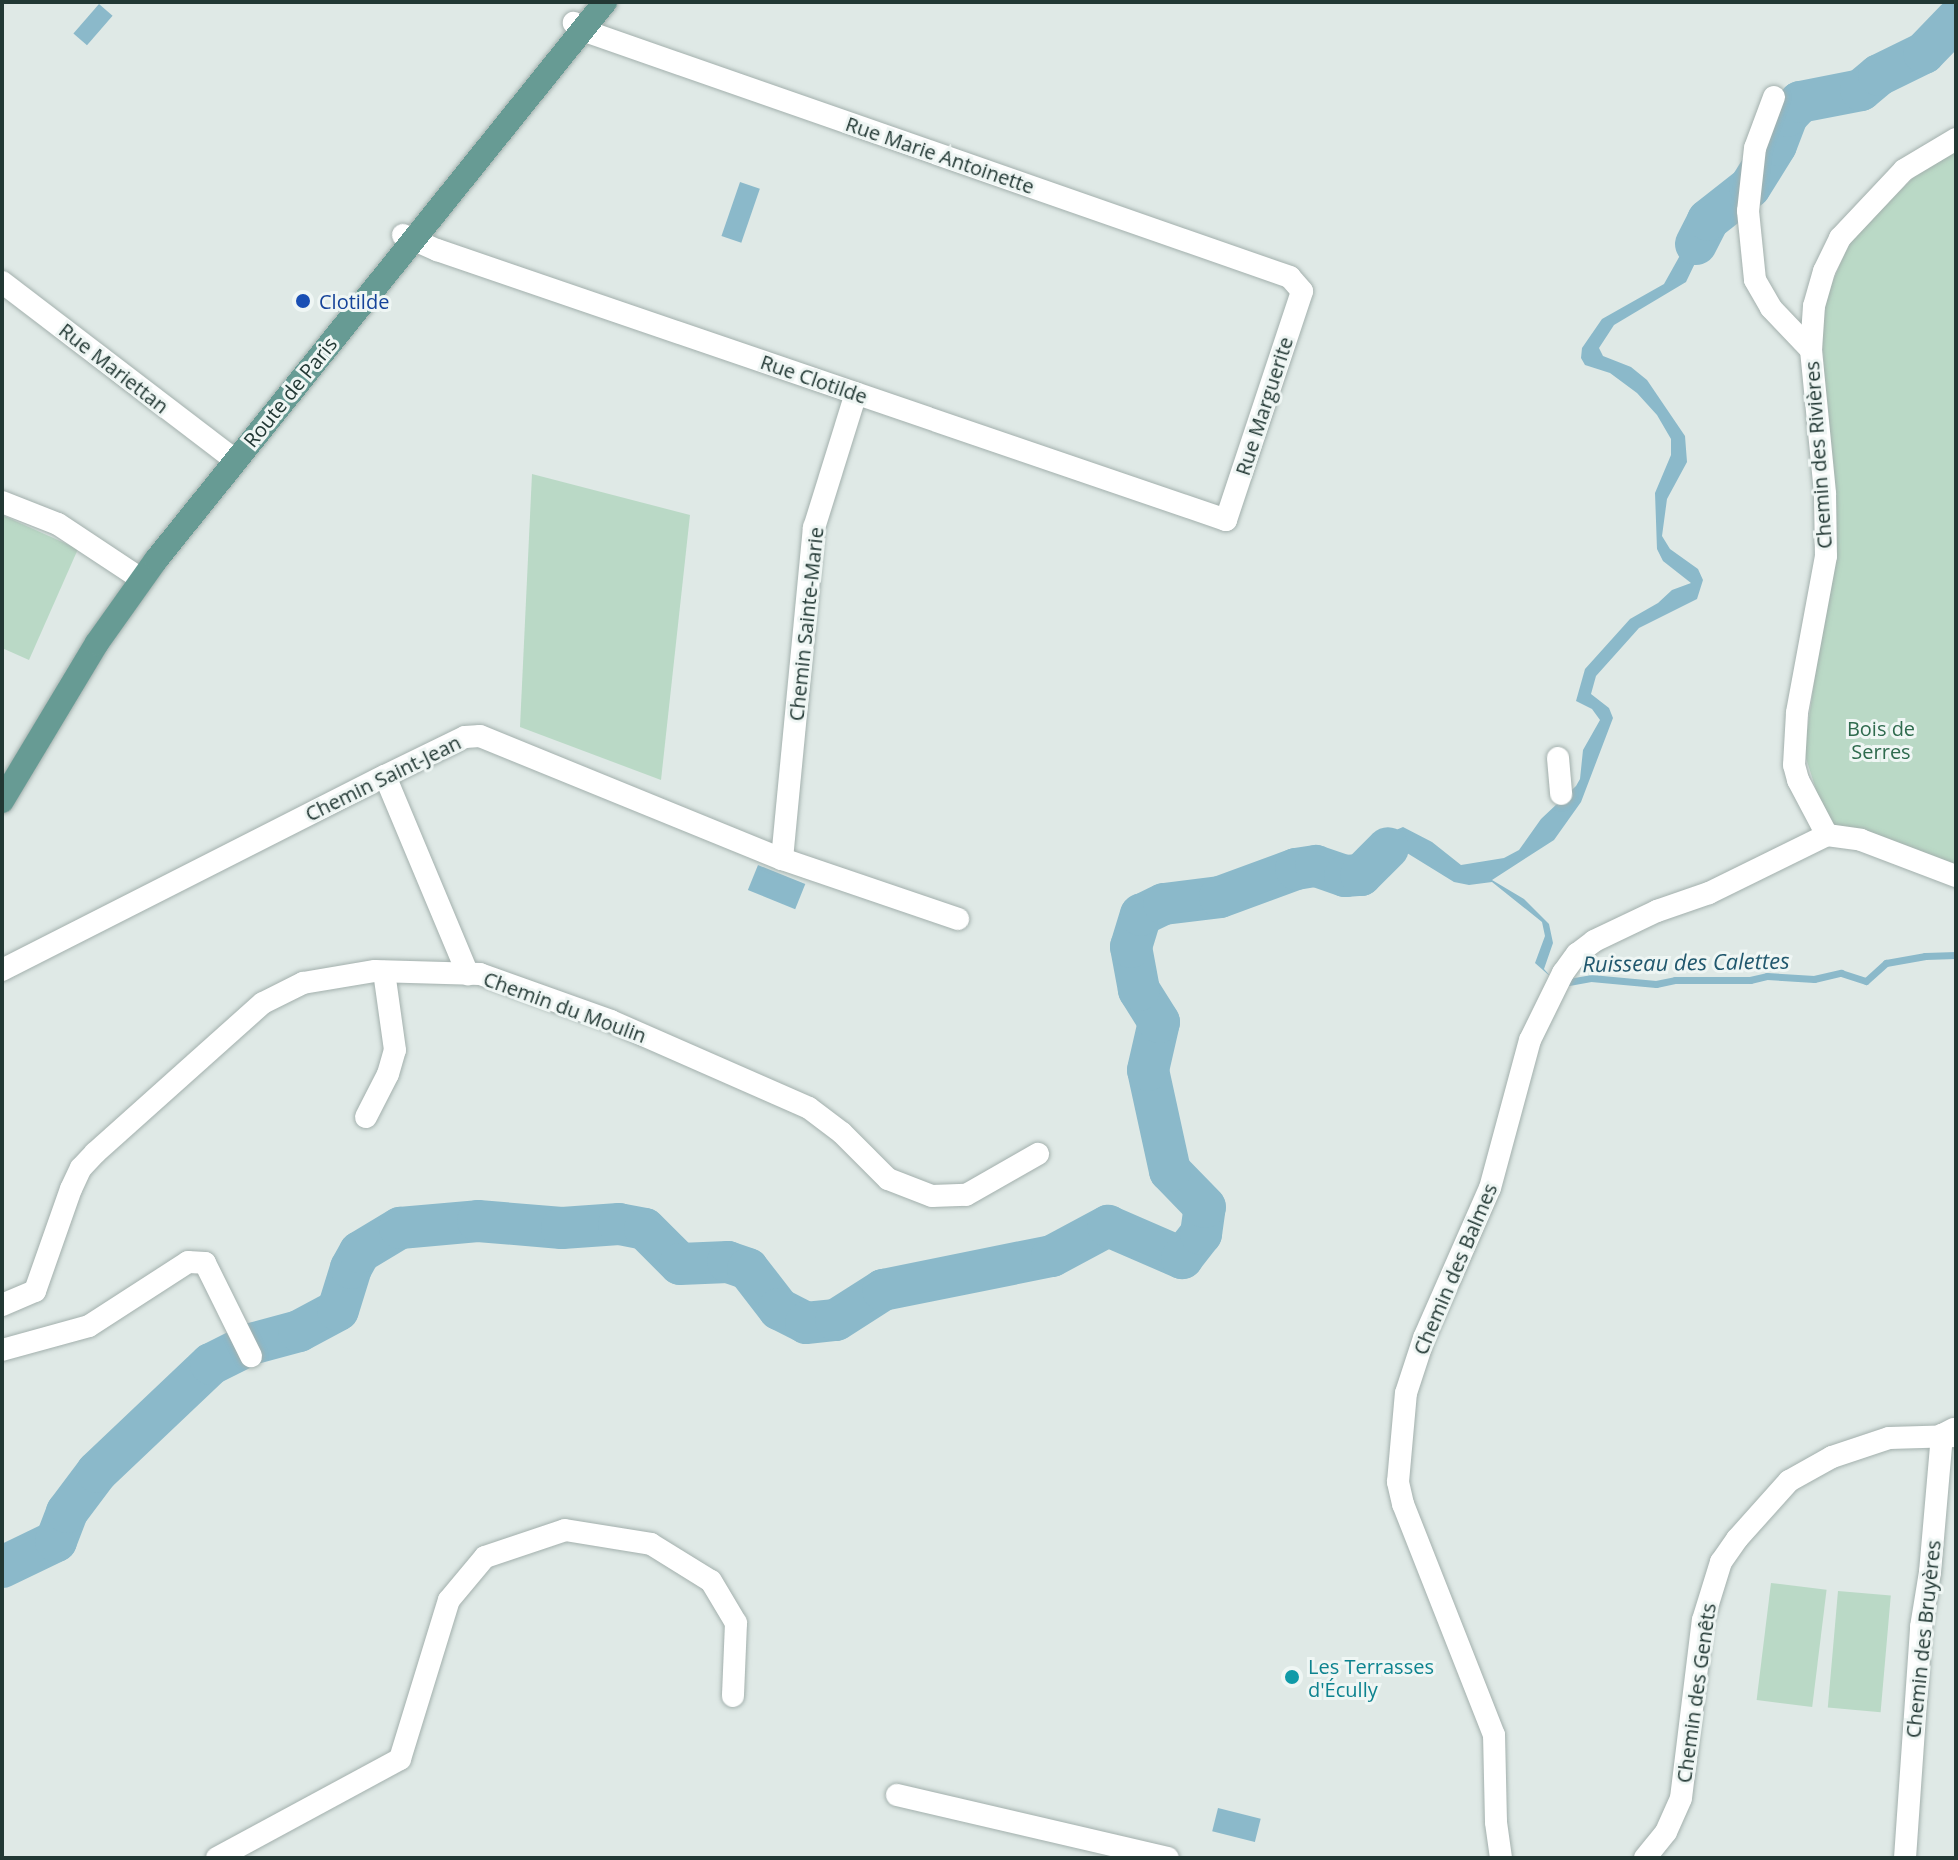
<!DOCTYPE html>
<meta charset="utf-8">
<style>
body{margin:0}
#map{position:relative;width:1958px;height:1860px;overflow:hidden;background:#dfe9e6;font-family:"Open Sans",sans-serif}
div>[style]{position:absolute}
.green>*{inset:0;background:#bad9c6;transform-origin:0 0}
.water>*{inset:0;background:#8bb9ca;transform-origin:0 0}
.stream>*{height:7px;margin:-3.5px;padding:0 3.5px;transform-origin:3.5px;border-radius:3.5px;background:#8bb9ca}
.river>*{height:42px;margin:-21px;padding:0 21px;transform-origin:21px;border-radius:21px;background:#8bb9ca}
.roads{filter:drop-shadow(0 0 2px #a3b0ad) drop-shadow(0 0 2px #a3b0ad)}
.street>*{height:22px;margin:-11px;padding:0 11px;transform-origin:11px;border-radius:11px;background:#fff}
.primary>*{height:24px;margin:-12px;padding:0 12px;transform-origin:12px;border-radius:12px;background:#679b94}
.dots>*{width:22px;height:22px;translate:-50% -50%;box-sizing:border-box;border:4px solid #eff6f4;border-radius:50%}
span{translate:-50% -50%;white-space:nowrap;text-align:center;line-height:1.15;-webkit-text-stroke:6px #eff6f4;paint-order:stroke}
.street-label{font-size:20px;color:#223834}
.transit-label{font-size:20px;color:#164399}
.left{translate:0 -50%;text-align:left}
.park-label{font-size:20px;color:#2f6b4e}
.culture-label{font-size:20px;color:#0d838f}
.water-label{font-size:22px;color:#21586e;font-style:italic}
.frame{position:absolute;inset:0;border:4px solid #223834;pointer-events:none}
</style>
<div id="map">
<div class="green">
<div style="clip-path:polygon(1956px 151px,1956px 870px,1828px 827px,1804px 752px,1833px 553px,1821px 310px,1850px 240px,1918px 173px)"></div>
<div style="clip-path:polygon(532px 474px,690px 515px,661px 780px,520px 727px)"></div>
<div style="clip-path:polygon(2px 515px,78px 549px,29px 660px,2px 648px)"></div>
<div style="left:1771px;top:1583px;width:56px;height:118px;rotate:7deg"></div>
<div style="left:1838px;top:1591px;width:53px;height:117px;rotate:5deg"></div>
</div>
<div class="water">
<div style="left:99px;top:4px;width:18px;height:39px;rotate:41deg"></div>
<div style="left:740px;top:182px;width:21px;height:57px;rotate:19deg"></div>
<div style="clip-path:polygon(1732px 195px,1734px 210px,1709px 234px,1686px 282px,1614px 325px,1599px 348px,1603px 356px,1631px 367px,1647px 380px,1685px 436px,1687px 462px,1667px 499px,1662px 536px,1670px 549px,1698px 569px,1703px 580px,1697px 599px,1639px 628px,1596px 676px,1591px 694px,1609px 708px,1613px 718px,1581px 802px,1554px 840px,1492px 880px,1524px 899px,1549px 924px,1553px 943px,1544px 969px,1552px 978px,1535px 963px,1545px 936px,1542px 922px,1492px 882px,1469px 885px,1454px 882px,1407px 853px,1399px 854px,1376px 875px,1362px 882px,1312px 871px,1220px 903px,1217px 890px,1279px 863px,1317px 860px,1337px 875px,1347px 874px,1389px 833px,1403px 827px,1432px 842px,1461px 865px,1504px 858px,1519px 850px,1541px 819px,1576px 786px,1580px 779px,1583px 750px,1600px 720px,1592px 709px,1576px 701px,1585px 669px,1630px 619px,1658px 603px,1672px 590px,1691px 583px,1663px 561px,1657px 549px,1655px 493px,1671px 455px,1671px 439px,1657px 415px,1637px 393px,1610px 373px,1585px 365px,1581px 358px,1582px 348px,1602px 319px,1664px 284px,1702px 216px)"></div>
<div style="left:758px;top:865px;width:51px;height:27px;rotate:22deg"></div>
<div style="left:1218px;top:1808px;width:44px;height:24px;rotate:14deg"></div>
</div>
<div class="stream">
<div style="left:1563px;top:983px;width:28px;rotate:-10deg"></div>
<div style="left:1591px;top:978px;width:65px;rotate:5.3deg"></div>
<div style="left:1656px;top:984px;width:19px;rotate:-12deg"></div>
<div style="left:1675px;top:980px;width:75px"></div>
<div style="left:1750px;top:980px;width:17px;rotate:-13deg"></div>
<div style="left:1767px;top:976px;width:47px;rotate:3.7deg"></div>
<div style="left:1814px;top:979px;width:28px;rotate:-13deg"></div>
<div style="left:1841px;top:973px;width:26px;rotate:18deg"></div>
<div style="left:1866px;top:981px;width:27px;rotate:-42deg"></div>
<div style="left:1886px;top:963px;width:40px;rotate:-10deg"></div>
<div style="left:1925px;top:956px;width:31px;rotate:-2deg"></div>
</div>
<div class="river">
<div style="left:1696px;top:244px;width:27px;rotate:-63deg"></div>
<div style="left:1708px;top:220px;width:53px;rotate:-38.2deg"></div>
<div style="left:1750px;top:187px;width:49px;rotate:-58.2deg"></div>
<div style="left:1776px;top:145px;width:31px;rotate:-69deg"></div>
<div style="left:1787px;top:116px;width:19px;rotate:-47deg"></div>
<div style="left:1800px;top:102px;width:62px;rotate:-11.1deg"></div>
<div style="left:1861px;top:90px;width:23px;rotate:-40deg"></div>
<div style="left:1879px;top:75px;width:50px;rotate:-26.1deg"></div>
<div style="left:1924px;top:53px;width:46px;rotate:-45.9deg"></div>
<div style="left:2px;top:1567px;width:60px;rotate:-25.7deg"></div>
<div style="left:56px;top:1541px;width:31px;rotate:-69deg"></div>
<div style="left:67px;top:1512px;width:50px;rotate:-53.1deg"></div>
<div style="left:97px;top:1472px;width:157px;rotate:-43.5deg"></div>
<div style="left:211px;top:1364px;width:45px;rotate:-26.6deg"></div>
<div style="left:251px;top:1344px;width:50px;rotate:-15.2deg"></div>
<div style="left:299px;top:1331px;width:44px;rotate:-28.3deg"></div>
<div style="left:338px;top:1310px;width:44px;rotate:-72.8deg"></div>
<div style="left:351px;top:1268px;width:18px;rotate:-61deg"></div>
<div style="left:360px;top:1252px;width:47px;rotate:-31deg"></div>
<div style="left:400px;top:1228px;width:78px;rotate:-5.1deg"></div>
<div style="left:478px;top:1221px;width:84px;rotate:4.8deg"></div>
<div style="left:562px;top:1228px;width:57px;rotate:-4deg"></div>
<div style="left:619px;top:1224px;width:26px;rotate:11deg"></div>
<div style="left:645px;top:1229px;width:49px;rotate:45deg"></div>
<div style="left:680px;top:1264px;width:48px;rotate:-2.4deg"></div>
<div style="left:728px;top:1262px;width:21px;rotate:19deg"></div>
<div style="left:748px;top:1269px;width:51px;rotate:52.2deg"></div>
<div style="left:779px;top:1309px;width:30px;rotate:27deg"></div>
<div style="left:806px;top:1323px;width:30px;rotate:-6deg"></div>
<div style="left:836px;top:1320px;width:56px;rotate:-32.6deg"></div>
<div style="left:883px;top:1290px;width:172px;rotate:-11.4deg"></div>
<div style="left:1052px;top:1256px;width:64px;rotate:-28.2deg"></div>
<div style="left:1108px;top:1226px;width:81px;rotate:23.4deg"></div>
<div style="left:1182px;top:1258px;width:31px;rotate:-52deg"></div>
<div style="left:1201px;top:1234px;width:27px;rotate:-82deg"></div>
<div style="left:1205px;top:1207px;width:50px;rotate:-134.2deg"></div>
<div style="left:1170px;top:1171px;width:103px;rotate:-102.3deg"></div>
<div style="left:1148px;top:1070px;width:49px;rotate:-77.1deg"></div>
<div style="left:1159px;top:1022px;width:38px;rotate:-122deg"></div>
<div style="left:1139px;top:990px;width:44px;rotate:-100.5deg"></div>
<div style="left:1131px;top:947px;width:34px;rotate:-73deg"></div>
<div style="left:1141px;top:915px;width:25px;rotate:-26deg"></div>
<div style="left:1164px;top:904px;width:56px;rotate:-7.1deg"></div>
<div style="left:1220px;top:897px;width:81px;rotate:-20.2deg"></div>
<div style="left:1296px;top:869px;width:20px;rotate:-9deg"></div>
<div style="left:1316px;top:866px;width:31px;rotate:19deg"></div>
<div style="left:1345px;top:876px;width:16px;rotate:-4deg"></div>
<div style="left:1361px;top:875px;width:38px;rotate:-45deg"></div>
</div>
<div class="roads">
<div class="street">
<div style="left:1774px;top:97px;width:54px;rotate:110.4deg"></div>
<div style="left:1755px;top:148px;width:63px;rotate:96.3deg"></div>
<div style="left:1748px;top:211px;width:69px;rotate:84.2deg"></div>
<div style="left:1755px;top:280px;width:32px;rotate:60deg"></div>
<div style="left:1771px;top:308px;width:58px;rotate:46.4deg"></div>
<div style="left:1811px;top:350px;width:145px;rotate:84.4deg"></div>
<div style="left:1825px;top:494px;width:62px;rotate:89.1deg"></div>
<div style="left:1826px;top:556px;width:160px;rotate:100.5deg"></div>
<div style="left:1797px;top:713px;width:52px;rotate:93.3deg"></div>
<div style="left:1794px;top:765px;width:16px;rotate:75deg"></div>
<div style="left:1798px;top:780px;width:62px;rotate:62.2deg"></div>
<div style="left:1827px;top:835px;width:34px;rotate:8deg"></div>
<div style="left:1861px;top:840px;width:102px;rotate:20.8deg"></div>
<div style="left:403px;top:235px;width:37px;rotate:24deg"></div>
<div style="left:437px;top:250px;width:834px;rotate:18.89deg"></div>
<div style="left:1226px;top:520px;width:241px;rotate:-71.6deg"></div>
<div style="left:1302px;top:291px;width:18px;rotate:-131deg"></div>
<div style="left:1290px;top:277px;width:750px;rotate:-160.77deg"></div>
<div style="left:582px;top:30px;width:11px;rotate:-139deg"></div>
<div style="left:2px;top:282px;width:283px;rotate:37.4deg"></div>
<div style="left:1811px;top:350px;width:44px;rotate:-86.1deg"></div>
<div style="left:1814px;top:306px;width:36px;rotate:-74deg"></div>
<div style="left:1824px;top:271px;width:37px;rotate:-64deg"></div>
<div style="left:1840px;top:238px;width:93px;rotate:-46.7deg"></div>
<div style="left:1904px;top:170px;width:61px;rotate:-30.8deg"></div>
<div style="left:2px;top:502px;width:60px;rotate:21.4deg"></div>
<div style="left:58px;top:524px;width:89px;rotate:33.5deg"></div>
<div style="left:1558px;top:758px;width:36px;rotate:85deg"></div>
<div style="left:385px;top:776px;width:215px;rotate:67.3deg"></div>
<div style="left:782px;top:859px;width:333px;rotate:-84.5deg"></div>
<div style="left:814px;top:528px;width:141px;rotate:-72.7deg"></div>
<div style="left:2px;top:970px;width:429px;rotate:-26.9deg"></div>
<div style="left:385px;top:776px;width:89px;rotate:-26deg"></div>
<div style="left:465px;top:737px;width:15px;rotate:-4deg"></div>
<div style="left:480px;top:736px;width:326px;rotate:22.2deg"></div>
<div style="left:782px;top:859px;width:186px;rotate:18.8deg"></div>
<div style="left:366px;top:1117px;width:48px;rotate:-62.9deg"></div>
<div style="left:388px;top:1074px;width:25px;rotate:-74deg"></div>
<div style="left:395px;top:1050px;width:79px;rotate:-98deg"></div>
<div style="left:2px;top:1305px;width:36px;rotate:-23deg"></div>
<div style="left:35px;top:1291px;width:108px;rotate:-70.6deg"></div>
<div style="left:71px;top:1189px;width:23px;rotate:-65deg"></div>
<div style="left:81px;top:1168px;width:21px;rotate:-47deg"></div>
<div style="left:95px;top:1153px;width:225px;rotate:-41.8deg"></div>
<div style="left:263px;top:1003px;width:45px;rotate:-26.6deg"></div>
<div style="left:303px;top:983px;width:73px;rotate:-9.5deg"></div>
<div style="left:375px;top:971px;width:105px;rotate:1.6deg"></div>
<div style="left:480px;top:974px;width:139px;rotate:19.7deg"></div>
<div style="left:611px;top:1021px;width:216px;rotate:23.7deg"></div>
<div style="left:809px;top:1108px;width:41px;rotate:37.1deg"></div>
<div style="left:842px;top:1133px;width:65px;rotate:45deg"></div>
<div style="left:888px;top:1179px;width:47px;rotate:21.1deg"></div>
<div style="left:932px;top:1196px;width:34px;rotate:-2deg"></div>
<div style="left:966px;top:1195px;width:83px;rotate:-29.7deg"></div>
<div style="left:2px;top:1350px;width:90px;rotate:-15.4deg"></div>
<div style="left:89px;top:1326px;width:118px;rotate:-32.9deg"></div>
<div style="left:188px;top:1262px;width:17px;rotate:3deg"></div>
<div style="left:205px;top:1263px;width:104px;rotate:63.7deg"></div>
<div style="left:897px;top:1795px;width:278px;rotate:13.1deg"></div>
<div style="left:217px;top:1858px;width:208px;rotate:-28.4deg"></div>
<div style="left:400px;top:1759px;width:166px;rotate:-72.9deg"></div>
<div style="left:449px;top:1600px;width:56px;rotate:-50.1deg"></div>
<div style="left:485px;top:1557px;width:84px;rotate:-18.6deg"></div>
<div style="left:565px;top:1530px;width:87px;rotate:9.2deg"></div>
<div style="left:651px;top:1544px;width:70px;rotate:31.7deg"></div>
<div style="left:711px;top:1581px;width:49px;rotate:59.2deg"></div>
<div style="left:736px;top:1623px;width:73px;rotate:92.4deg"></div>
<div style="left:1501px;top:1858px;width:36px;rotate:-98deg"></div>
<div style="left:1496px;top:1822px;width:87px;rotate:-91.3deg"></div>
<div style="left:1494px;top:1735px;width:248px;rotate:-111.5deg"></div>
<div style="left:1403px;top:1504px;width:23px;rotate:-103deg"></div>
<div style="left:1398px;top:1482px;width:89px;rotate:-84.9deg"></div>
<div style="left:1406px;top:1393px;width:58px;rotate:-71.9deg"></div>
<div style="left:1424px;top:1338px;width:164px;rotate:-66.3deg"></div>
<div style="left:1490px;top:1188px;width:153px;rotate:-74.9deg"></div>
<div style="left:1530px;top:1040px;width:75px;rotate:-63.8deg"></div>
<div style="left:1563px;top:973px;width:24px;rotate:-54deg"></div>
<div style="left:1577px;top:954px;width:21px;rotate:-37deg"></div>
<div style="left:1594px;top:941px;width:70px;rotate:-25.5deg"></div>
<div style="left:1657px;top:911px;width:55px;rotate:-19.1deg"></div>
<div style="left:1709px;top:893px;width:131px;rotate:-26.2deg"></div>
<div style="left:1645px;top:1858px;width:33px;rotate:-51deg"></div>
<div style="left:1666px;top:1832px;width:37px;rotate:-66deg"></div>
<div style="left:1681px;top:1798px;width:179px;rotate:-83deg"></div>
<div style="left:1703px;top:1620px;width:61px;rotate:-72.8deg"></div>
<div style="left:1721px;top:1562px;width:28px;rotate:-55deg"></div>
<div style="left:1737px;top:1539px;width:78px;rotate:-48.1deg"></div>
<div style="left:1789px;top:1481px;width:49px;rotate:-29.2deg"></div>
<div style="left:1832px;top:1457px;width:60px;rotate:-18.4deg"></div>
<div style="left:1889px;top:1438px;width:67px;rotate:-1.7deg"></div>
<div style="left:1905px;top:1858px;width:232px;rotate:-86deg"></div>
<div style="left:1921px;top:1627px;width:56px;rotate:-80.7deg"></div>
<div style="left:1930px;top:1572px;width:138px;rotate:-85deg"></div>
<div style="left:1942px;top:1435px;width:13px;rotate:-27deg"></div>
</div>
<div class="primary">
<div style="left:2px;top:801px;width:184px;rotate:-59deg"></div>
<div style="left:97px;top:643px;width:102px;rotate:-54.6deg"></div>
<div style="left:156px;top:560px;width:716px;rotate:-51.18deg"></div>
</div>
</div>
<div class="dots">
<div style="left:303px;top:301px;background:#1a4fb4"></div>
<div style="left:1292px;top:1677px;background:#0f9aa8"></div>
</div>
<div class="street-label">
<span style="left:940px;top:155px;rotate:19deg">Rue Marie Antoinette</span>
<span style="left:114px;top:368px;rotate:38deg">Rue Mariettan</span>
<span style="left:814px;top:379px;rotate:19deg">Rue Clotilde</span>
<span style="left:290px;top:392px;rotate:-51deg">Route de Paris</span>
<span style="left:1264px;top:406px;rotate:-72deg">Rue Marguerite</span>
<span style="left:1818px;top:455px;rotate:-94deg">Chemin des Rivières</span>
<span style="left:806px;top:624px;rotate:-84deg">Chemin Sainte-Marie</span>
<span style="left:383px;top:778px;rotate:-26deg">Chemin Saint-Jean</span>
<span style="left:565px;top:1007px;rotate:20deg">Chemin du Moulin</span>
<span style="left:1455px;top:1269px;rotate:-67deg">Chemin des Balmes</span>
<span style="left:1923px;top:1639px;rotate:-84deg">Chemin des Bruyères</span>
<span style="left:1696px;top:1693px;rotate:-82deg">Chemin des Genêts</span>
</div>
<div class="transit-label">
<span class="left" style="left:319px;top:301px">Clotilde</span>
</div>
<div class="park-label">
<span style="left:1881px;top:740px">Bois de<br>Serres</span>
</div>
<div class="culture-label">
<span class="left" style="left:1308px;top:1678px">Les Terrasses<br>d'Écully</span>
</div>
<div class="water-label">
<span style="left:1686px;top:962px;rotate:-1deg">Ruisseau des Calettes</span>
</div>
<div class="frame"></div>
</div>
